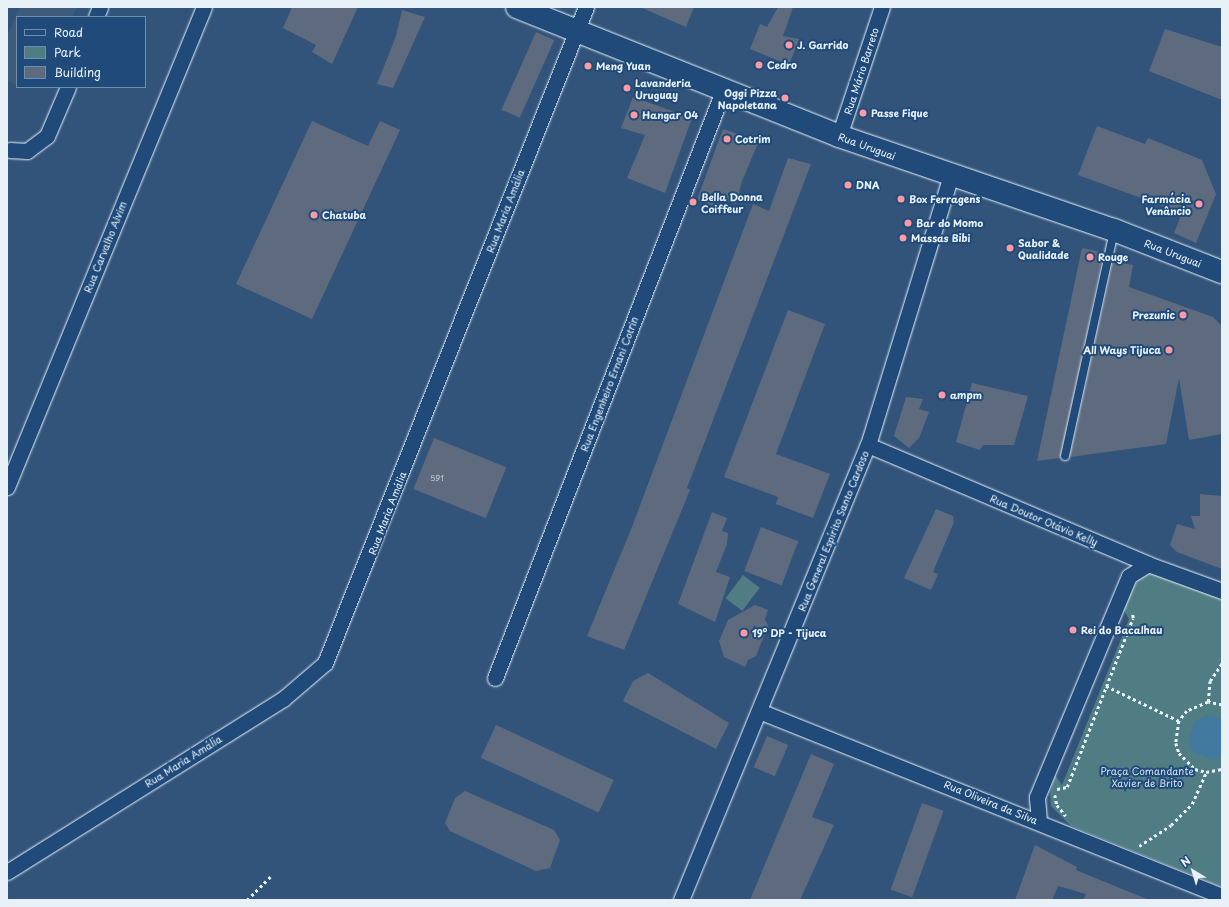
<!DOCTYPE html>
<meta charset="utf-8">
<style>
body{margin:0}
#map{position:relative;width:1229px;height:907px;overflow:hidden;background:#32547b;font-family:"Playpen Sans",sans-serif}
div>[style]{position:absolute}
.built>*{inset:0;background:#3f5b7c}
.green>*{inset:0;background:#507c84;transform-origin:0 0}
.water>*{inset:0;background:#42799e}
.building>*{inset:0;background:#5e6b7e;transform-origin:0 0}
.path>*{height:2.5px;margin-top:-1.25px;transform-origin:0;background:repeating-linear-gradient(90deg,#e8f1f8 0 3px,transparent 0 6px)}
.roads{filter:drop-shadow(0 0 1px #e8f1f8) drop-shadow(0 0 1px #e8f1f8)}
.lane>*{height:8px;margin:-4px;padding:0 4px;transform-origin:4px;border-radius:4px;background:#1f4a7a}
.street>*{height:15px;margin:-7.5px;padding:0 7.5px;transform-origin:7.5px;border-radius:7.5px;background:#1f4a7a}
.secondary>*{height:22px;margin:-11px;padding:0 11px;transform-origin:11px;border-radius:11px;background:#1f4a7a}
.dots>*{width:11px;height:11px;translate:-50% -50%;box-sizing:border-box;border:2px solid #1f4a7a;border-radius:50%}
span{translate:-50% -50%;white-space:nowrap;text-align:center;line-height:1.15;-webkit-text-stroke:4px #1f4a7a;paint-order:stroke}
.number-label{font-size:8px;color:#c6d0da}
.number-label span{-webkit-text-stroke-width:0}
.poi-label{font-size:10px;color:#e8f1f8;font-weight:700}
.left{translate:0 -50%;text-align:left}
.right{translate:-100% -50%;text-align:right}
.street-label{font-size:10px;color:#e8f1f8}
.park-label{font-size:10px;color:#d1dfe7}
.frame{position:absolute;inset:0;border:8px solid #e8f1f8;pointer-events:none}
.legend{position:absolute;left:16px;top:16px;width:130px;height:72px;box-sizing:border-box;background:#1f4a7a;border:1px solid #6f8dac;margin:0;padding:5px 7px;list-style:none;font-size:12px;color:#e8f1f8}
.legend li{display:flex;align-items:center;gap:8px;height:20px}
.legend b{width:20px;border:1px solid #6f8dac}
.north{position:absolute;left:1173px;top:851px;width:40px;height:40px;-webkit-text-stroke:3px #1f4a7a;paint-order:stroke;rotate:322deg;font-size:11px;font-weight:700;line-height:16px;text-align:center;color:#e8f1f8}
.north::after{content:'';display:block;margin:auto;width:14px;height:18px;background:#e8f1f8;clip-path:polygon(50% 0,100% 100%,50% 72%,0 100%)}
</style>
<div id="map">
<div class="built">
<div style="clip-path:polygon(20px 7px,77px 7px,72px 17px,17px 17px,17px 85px,7px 81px,7px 36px)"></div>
</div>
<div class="green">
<div style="clip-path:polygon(1154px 573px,1222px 598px,1222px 887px,1071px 826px,1051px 806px,1050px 793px,1055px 775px,1062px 785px,1129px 619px,1122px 607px,1139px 578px)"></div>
<div style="left:743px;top:575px;width:21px;height:29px;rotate:37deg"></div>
</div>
<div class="water">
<div style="clip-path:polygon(1209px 715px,1222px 719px,1222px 756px,1214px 760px,1194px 753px,1188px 741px,1195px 721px)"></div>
</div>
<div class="building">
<div style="clip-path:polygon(292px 7px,358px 7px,332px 64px,312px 52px,316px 45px,283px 28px)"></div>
<div style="clip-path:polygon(640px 7px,694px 7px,686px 27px)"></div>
<div style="clip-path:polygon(778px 7px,793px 7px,783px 36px,799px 39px,789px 65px,750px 49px,760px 24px,767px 27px)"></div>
<div style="clip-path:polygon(402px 10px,425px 17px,393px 88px,377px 84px,396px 36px)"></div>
<div style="clip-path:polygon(1165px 29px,1222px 47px,1222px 100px,1149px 71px)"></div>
<div style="left:536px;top:32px;width:20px;height:85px;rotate:24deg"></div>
<div style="clip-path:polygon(633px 97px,692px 118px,665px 193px,627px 178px,645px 135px,621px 128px)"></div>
<div style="clip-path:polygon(312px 121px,368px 146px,380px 121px,400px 130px,312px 319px,236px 284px)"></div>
<div style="clip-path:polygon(1097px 126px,1145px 144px,1148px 138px,1202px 160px,1216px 194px,1196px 243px,1174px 233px,1182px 213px,1078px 175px)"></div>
<div style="clip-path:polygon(723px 129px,759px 141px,742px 181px,736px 204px,725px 200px,719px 208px,697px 200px)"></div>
<div style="clip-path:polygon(788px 158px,811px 164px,687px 488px,690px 490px,624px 650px,587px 636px,632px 527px,753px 204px,769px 211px)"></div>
<div style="clip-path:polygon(1082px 248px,1101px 252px,1102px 259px,1060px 458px,1037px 461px)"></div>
<div style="clip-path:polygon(1113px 261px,1133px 265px,1129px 287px,1213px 317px,1221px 325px,1222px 434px,1189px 440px,1179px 378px,1166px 444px,1070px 457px)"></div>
<div style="clip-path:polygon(788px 310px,825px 324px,776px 454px,830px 474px,813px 518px,776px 504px,778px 497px,724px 477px)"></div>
<div style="clip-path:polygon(972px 383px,1028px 396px,1014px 445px,983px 445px,980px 450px,956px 442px)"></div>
<div style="clip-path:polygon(906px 397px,923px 399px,919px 409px,929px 412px,919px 438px,909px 448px,894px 436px)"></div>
<div style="left:434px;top:438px;width:78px;height:55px;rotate:22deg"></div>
<div style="clip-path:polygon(1200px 494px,1222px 496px,1222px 569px,1177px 552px,1170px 545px,1177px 524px,1195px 529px,1191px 516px,1200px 516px)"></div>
<div style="clip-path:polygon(936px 509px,953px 516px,954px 522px,933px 572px,938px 574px,931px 590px,904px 578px)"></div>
<div style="clip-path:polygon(712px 512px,727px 518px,722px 531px,728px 533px,727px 544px,716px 572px,730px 577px,715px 622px,678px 604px)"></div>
<div style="left:761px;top:527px;width:40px;height:47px;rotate:21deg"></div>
<div style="clip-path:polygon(755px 605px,768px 610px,765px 619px,768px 626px,756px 656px,748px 660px,745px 667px,724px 657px,719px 641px,728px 620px)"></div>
<div style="clip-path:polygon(648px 673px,729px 723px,716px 749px,623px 701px,633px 681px)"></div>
<div style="left:496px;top:725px;width:130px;height:36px;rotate:25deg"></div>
<div style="left:767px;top:736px;width:23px;height:34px;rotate:23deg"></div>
<div style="clip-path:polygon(811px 754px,834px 764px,812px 817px,834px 825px,800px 900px,750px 900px)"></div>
<div style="clip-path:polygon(465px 791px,554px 830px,560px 840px,550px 868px,536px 871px,450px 831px,445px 823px,455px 798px)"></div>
<div style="left:922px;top:803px;width:23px;height:92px;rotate:20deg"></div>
<div style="clip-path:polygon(1035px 845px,1077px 867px,1076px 870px,1149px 900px,1083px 900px,1086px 894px,1058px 886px,1052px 900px,1015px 900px)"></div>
</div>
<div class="path">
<div style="left:1106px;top:686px;width:81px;rotate:25.6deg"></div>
<div style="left:1208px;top:702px;width:21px;rotate:-85deg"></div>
<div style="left:1210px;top:681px;width:22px;rotate:-56deg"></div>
<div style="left:1222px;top:705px;width:14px;rotate:-168deg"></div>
<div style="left:1208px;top:702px;width:23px;rotate:157deg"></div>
<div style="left:1187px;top:711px;width:13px;rotate:129deg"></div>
<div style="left:1179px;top:721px;width:22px;rotate:98deg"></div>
<div style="left:1176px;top:743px;width:10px;rotate:73deg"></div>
<div style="left:1179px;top:753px;width:23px;rotate:45deg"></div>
<div style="left:1195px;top:769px;width:11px;rotate:15deg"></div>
<div style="left:1206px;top:772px;width:16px;rotate:-11deg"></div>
<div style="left:1057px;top:789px;width:10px;rotate:-11deg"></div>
<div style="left:1067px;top:787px;width:181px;rotate:-68.7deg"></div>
<div style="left:1133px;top:618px;width:6px;rotate:-99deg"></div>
<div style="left:1055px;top:795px;width:10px;rotate:79deg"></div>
<div style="left:1057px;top:805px;width:14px;rotate:51deg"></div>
<div style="left:1139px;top:846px;width:38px;rotate:-33deg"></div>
<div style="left:1171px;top:825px;width:30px;rotate:-45deg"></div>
<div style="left:1192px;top:804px;width:35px;rotate:-66deg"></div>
<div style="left:247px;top:900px;width:33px;rotate:-45deg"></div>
</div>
<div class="roads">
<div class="lane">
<div style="left:1065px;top:456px;width:230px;rotate:-77.7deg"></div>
</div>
<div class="street">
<div style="left:96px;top:17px;width:11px;rotate:-68deg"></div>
<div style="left:839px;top:136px;width:136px;rotate:-71.6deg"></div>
<div style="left:10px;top:150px;width:17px;rotate:3deg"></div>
<div style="left:27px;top:151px;width:25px;rotate:-37deg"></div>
<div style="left:47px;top:136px;width:53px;rotate:-66.8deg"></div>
<div style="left:868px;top:445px;width:304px;rotate:23deg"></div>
<div style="left:1148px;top:564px;width:79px;rotate:20deg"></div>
<div style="left:7px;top:487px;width:519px;rotate:-67.69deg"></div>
<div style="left:495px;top:678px;width:630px;rotate:-68.77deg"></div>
<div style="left:759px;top:711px;width:499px;rotate:21.8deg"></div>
<div style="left:1039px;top:821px;width:24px;rotate:-95deg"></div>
<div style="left:1037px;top:797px;width:239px;rotate:-67.4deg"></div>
<div style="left:1129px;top:576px;width:22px;rotate:-32deg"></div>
<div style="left:7px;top:872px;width:326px;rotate:-32.1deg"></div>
<div style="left:283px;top:699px;width:55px;rotate:-40.6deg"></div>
<div style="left:325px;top:663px;width:706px;rotate:-68.3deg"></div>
<div style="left:681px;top:900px;width:492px;rotate:-67.7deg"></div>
<div style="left:868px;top:445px;width:282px;rotate:-72.9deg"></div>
</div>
<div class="secondary">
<div style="left:517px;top:7px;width:347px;rotate:21.8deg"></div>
<div style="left:839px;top:136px;width:291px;rotate:18.9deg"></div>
<div style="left:1114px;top:230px;width:116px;rotate:21.3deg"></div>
</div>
</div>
<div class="dots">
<div style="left:789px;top:45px;background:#ff9aa2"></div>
<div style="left:759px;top:65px;background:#ff9aa2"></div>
<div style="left:588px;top:66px;background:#ff9aa2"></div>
<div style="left:627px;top:88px;background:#ff9aa2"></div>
<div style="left:785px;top:98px;background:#ff9aa2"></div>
<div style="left:863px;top:113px;background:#ff9aa2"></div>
<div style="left:634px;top:115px;background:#ff9aa2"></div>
<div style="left:727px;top:139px;background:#ff9aa2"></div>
<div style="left:848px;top:185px;background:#ff9aa2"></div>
<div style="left:901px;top:199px;background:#ff9aa2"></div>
<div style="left:693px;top:202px;background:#ff9aa2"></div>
<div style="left:1199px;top:204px;background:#ff9aa2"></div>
<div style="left:314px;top:215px;background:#ff9aa2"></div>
<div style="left:908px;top:223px;background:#ff9aa2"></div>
<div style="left:903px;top:238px;background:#ff9aa2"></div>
<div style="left:1010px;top:248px;background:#ff9aa2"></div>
<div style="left:1090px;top:257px;background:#ff9aa2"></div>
<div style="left:1183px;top:315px;background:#ff9aa2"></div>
<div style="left:1169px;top:350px;background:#ff9aa2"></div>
<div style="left:942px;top:395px;background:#ff9aa2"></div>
<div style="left:1073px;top:630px;background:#ff9aa2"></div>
<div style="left:744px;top:633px;background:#ff9aa2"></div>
</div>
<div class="number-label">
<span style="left:437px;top:479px">591</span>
</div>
<div class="poi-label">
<span class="left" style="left:797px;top:45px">J. Garrido</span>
<span class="left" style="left:767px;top:65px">Cedro</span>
<span class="left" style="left:596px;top:66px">Meng Yuan</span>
<span class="left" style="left:635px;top:88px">Lavanderia<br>Uruguay</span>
<span class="right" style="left:777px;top:98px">Oggi Pizza<br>Napoletana</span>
<span class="left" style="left:871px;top:113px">Passe Fique</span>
<span class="left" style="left:642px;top:115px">Hangar 04</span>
<span class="left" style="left:735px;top:139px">Cotrim</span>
<span class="left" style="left:856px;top:185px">DNA</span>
<span class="left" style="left:701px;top:202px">Bella Donna<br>Coiffeur</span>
<span class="right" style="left:1191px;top:204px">Farmácia<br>Venâncio</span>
<span class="left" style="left:909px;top:199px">Box Ferragens</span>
<span class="left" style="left:322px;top:215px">Chatuba</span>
<span class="left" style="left:916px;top:223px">Bar do Momo</span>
<span class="left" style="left:911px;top:238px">Massas Bibi</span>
<span class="left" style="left:1018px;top:248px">Sabor &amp;<br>Qualidade</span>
<span class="left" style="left:1098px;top:257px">Rouge</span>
<span class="right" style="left:1175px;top:315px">Prezunic</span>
<span class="right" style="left:1161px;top:350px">All Ways Tijuca</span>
<span class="left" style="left:950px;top:395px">ampm</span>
<span class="left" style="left:1081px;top:630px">Rei do Bacalhau</span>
<span class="left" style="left:752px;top:633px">19º DP - Tijuca</span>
</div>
<div class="street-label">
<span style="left:861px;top:71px;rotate:-72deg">Rua Mário Barreto</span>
<span style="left:867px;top:146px;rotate:20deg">Rua Uruguai</span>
<span style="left:505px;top:211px;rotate:-69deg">Rua Maria Amália</span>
<span style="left:105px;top:247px;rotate:-68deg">Rua Carvalho Alvim</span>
<span style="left:1173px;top:253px;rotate:21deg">Rua Uruguai</span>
<span style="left:609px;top:384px;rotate:-69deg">Rua Engenheiro Ernani Cotrin</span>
<span style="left:387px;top:513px;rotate:-69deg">Rua Maria Amália</span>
<span style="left:1044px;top:520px;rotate:23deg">Rua Doutor Otávio Kelly</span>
<span style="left:833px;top:531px;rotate:-68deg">Rua General Espírito Santo Cardoso</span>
<span style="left:183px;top:761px;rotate:-32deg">Rua Maria Amália</span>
<span style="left:991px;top:802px;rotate:22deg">Rua Oliveira da Silva</span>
</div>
<div class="park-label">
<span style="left:1147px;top:776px">Praça Comandante<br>Xavier de Brito</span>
</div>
<div class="frame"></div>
<ul class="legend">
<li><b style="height:5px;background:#1f4a7a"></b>Road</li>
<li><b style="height:11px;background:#507c84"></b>Park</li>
<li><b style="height:11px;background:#5e6b7e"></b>Building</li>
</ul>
<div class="north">N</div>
</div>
